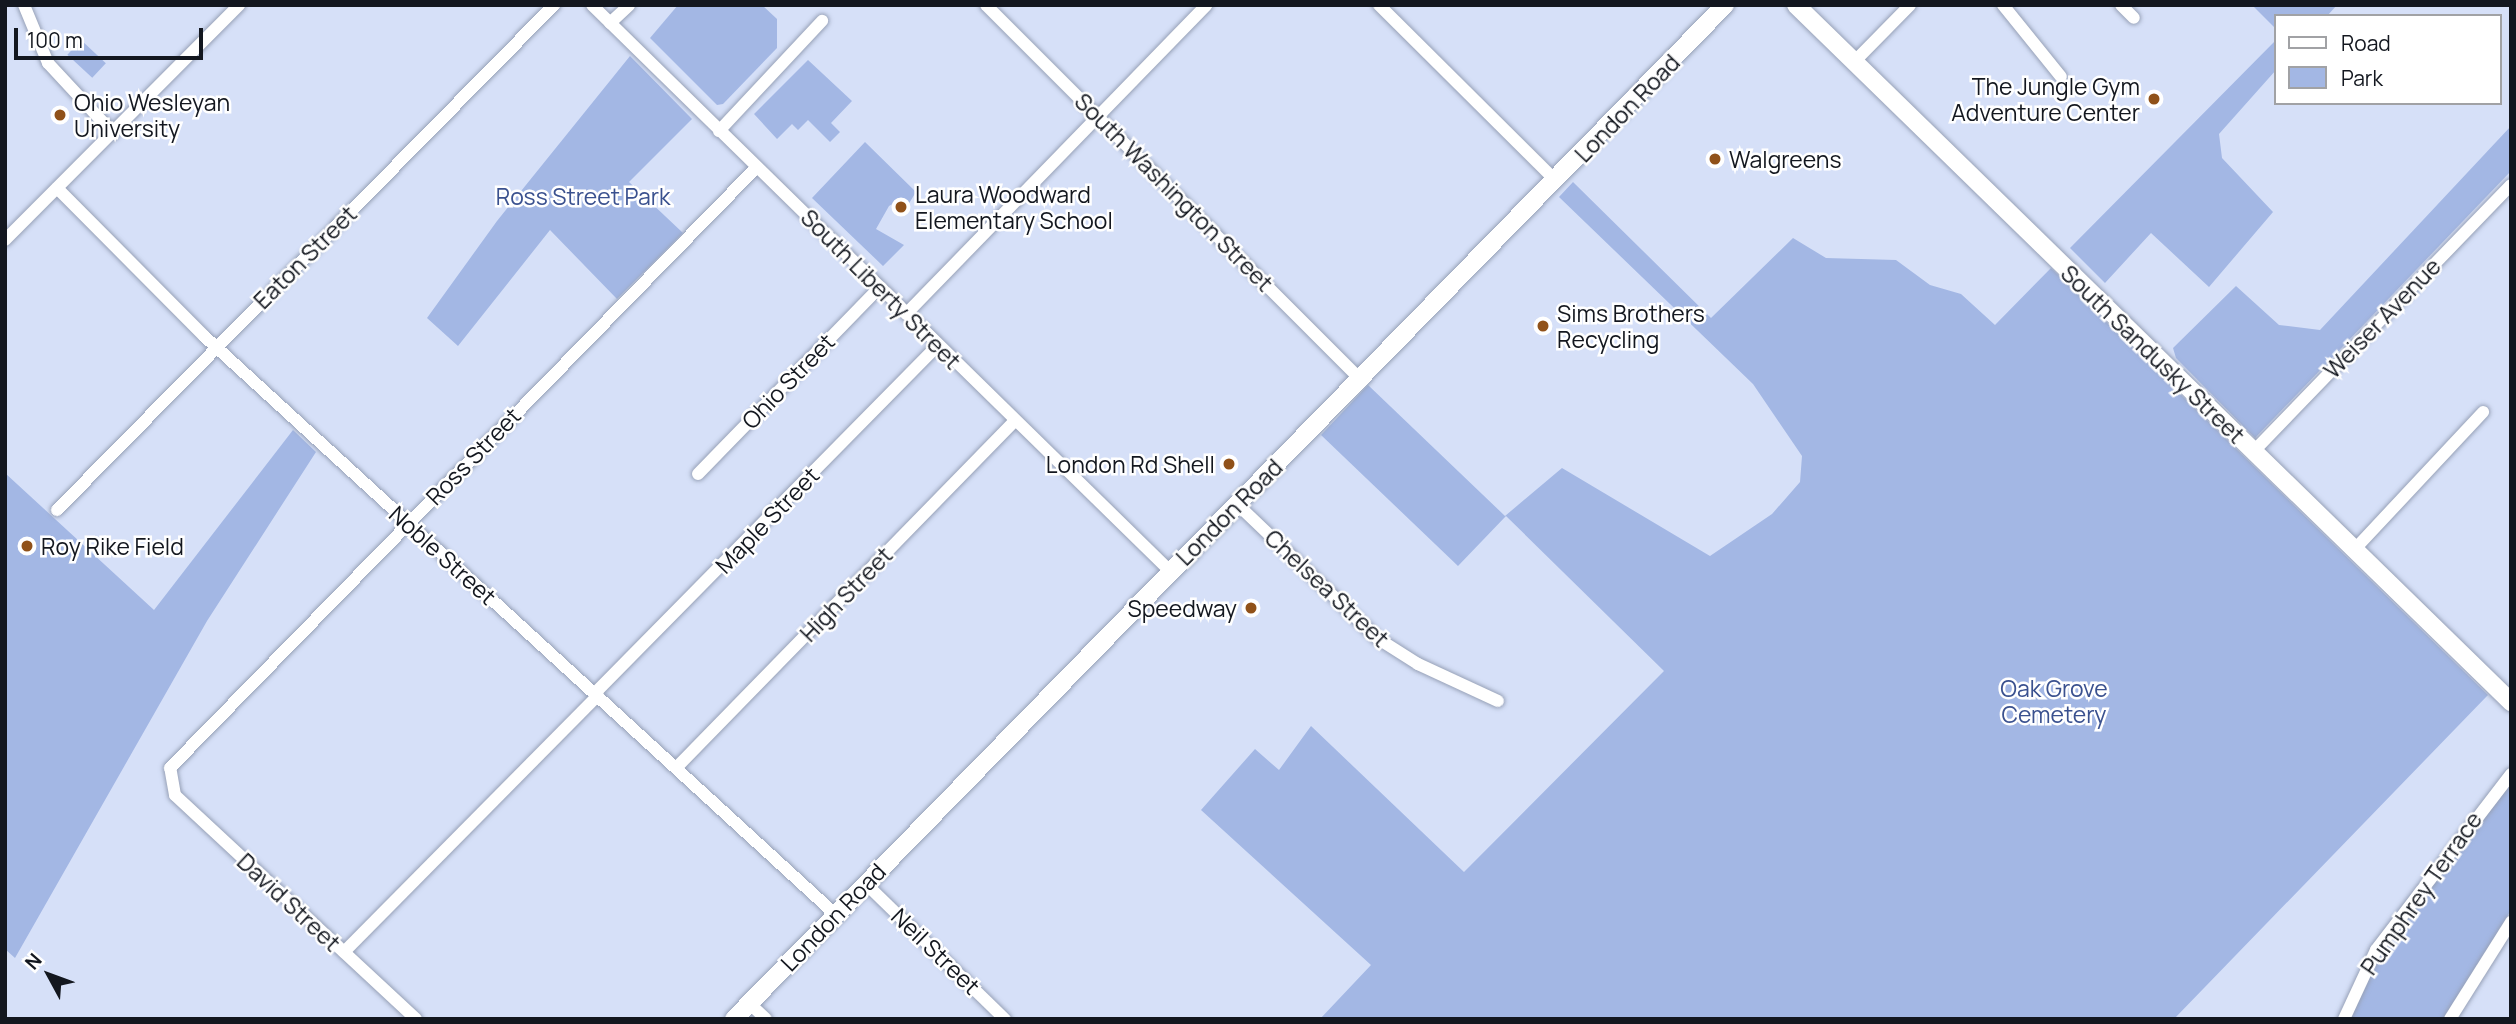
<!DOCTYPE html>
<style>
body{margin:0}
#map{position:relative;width:2516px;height:1024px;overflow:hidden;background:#d6e0f8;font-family:Manrope,sans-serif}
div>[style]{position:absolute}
.green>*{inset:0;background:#a3b7e4;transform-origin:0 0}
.roads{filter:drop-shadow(0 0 2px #97a1b7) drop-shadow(0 0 2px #97a1b7)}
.street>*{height:12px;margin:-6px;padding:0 6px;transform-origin:6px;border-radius:6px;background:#fff}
.secondary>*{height:18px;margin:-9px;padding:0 9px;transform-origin:9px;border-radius:9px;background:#fff}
.dots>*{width:19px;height:19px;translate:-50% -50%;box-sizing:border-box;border:4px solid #fff;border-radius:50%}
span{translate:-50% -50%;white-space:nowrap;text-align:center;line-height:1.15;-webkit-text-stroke:5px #fff;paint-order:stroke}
.poi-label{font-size:23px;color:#13171f}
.right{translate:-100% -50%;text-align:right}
.left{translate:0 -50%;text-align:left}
.street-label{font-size:23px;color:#13171f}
.park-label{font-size:23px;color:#3a518f}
.frame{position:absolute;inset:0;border:7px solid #13171f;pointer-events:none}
.legend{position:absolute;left:2274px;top:14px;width:228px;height:91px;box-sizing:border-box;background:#fff;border:2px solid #a1a2a5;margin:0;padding:9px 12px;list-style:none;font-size:21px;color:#13171f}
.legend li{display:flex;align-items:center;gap:14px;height:35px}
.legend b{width:35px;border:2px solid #a1a2a5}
.north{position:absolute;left:14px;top:940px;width:70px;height:70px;-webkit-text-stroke:5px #fff;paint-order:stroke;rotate:311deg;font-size:19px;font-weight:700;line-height:28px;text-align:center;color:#13171f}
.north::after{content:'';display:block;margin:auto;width:24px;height:32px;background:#13171f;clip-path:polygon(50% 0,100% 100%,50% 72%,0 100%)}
.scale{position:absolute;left:14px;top:28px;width:189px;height:32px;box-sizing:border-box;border:4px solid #13171f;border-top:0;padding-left:9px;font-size:21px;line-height:24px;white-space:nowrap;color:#13171f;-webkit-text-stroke:5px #fff;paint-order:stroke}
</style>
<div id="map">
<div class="green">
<div style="clip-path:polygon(678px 5px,762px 5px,777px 19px,777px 48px,723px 104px,717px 105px,650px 38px)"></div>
<div style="clip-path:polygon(2252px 5px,2337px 5px,2327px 16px,2276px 16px,2276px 29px)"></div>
<div style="left:81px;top:40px;width:34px;height:20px;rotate:43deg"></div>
<div style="clip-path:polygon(2276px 40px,2276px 70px,2219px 134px,2222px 158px,2273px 212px,2209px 287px,2151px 233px,2105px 283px,2070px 248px)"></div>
<div style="clip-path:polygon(630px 56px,692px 119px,629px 182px,683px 233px,617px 299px,550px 230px,458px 346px,427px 318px,497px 221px)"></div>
<div style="clip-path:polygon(808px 60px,852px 101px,831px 123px,840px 132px,830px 142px,808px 120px,798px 130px,792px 124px,777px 139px,754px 114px)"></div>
<div style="clip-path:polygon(2511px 126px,2511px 171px,2255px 438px,2176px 358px,2173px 348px,2236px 286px,2279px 325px,2320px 330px)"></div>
<div style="clip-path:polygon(865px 142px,916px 192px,908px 205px,899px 200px,889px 206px,876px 229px,904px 245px,883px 266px,812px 198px)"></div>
<div style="clip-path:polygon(1573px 182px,1711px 318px,1793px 238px,1826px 258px,1896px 260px,1930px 285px,1961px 294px,1995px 325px,2051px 268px,2488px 695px,2174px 1019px,1320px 1019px,1371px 965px,1201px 810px,1255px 749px,1279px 770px,1311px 726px,1464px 872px,1664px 671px,1506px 516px,1458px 566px,1321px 435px,1368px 385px,1505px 516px,1562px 468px,1710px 556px,1772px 514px,1800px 482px,1802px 456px,1753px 384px,1559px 197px)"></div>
<div style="clip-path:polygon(293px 430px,316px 452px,207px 621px,15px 958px,5px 949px,5px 473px,154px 610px)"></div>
<div style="clip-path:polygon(2511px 780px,2511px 910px,2445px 1019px,2349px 1019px,2379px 953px)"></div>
</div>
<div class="roads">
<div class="street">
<div style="left:24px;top:5px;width:63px;rotate:67.5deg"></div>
<div style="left:48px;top:63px;width:96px;rotate:47.1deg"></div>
<div style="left:592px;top:5px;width:809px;rotate:44.4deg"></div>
<div style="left:986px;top:5px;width:530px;rotate:45deg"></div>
<div style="left:1379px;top:5px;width:250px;rotate:44.8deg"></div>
<div style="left:2003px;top:5px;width:92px;rotate:51.1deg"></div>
<div style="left:2121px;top:5px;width:18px;rotate:45deg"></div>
<div style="left:610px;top:23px;width:26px;rotate:-43deg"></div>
<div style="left:1854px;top:62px;width:80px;rotate:-45.5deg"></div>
<div style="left:719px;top:131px;width:151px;rotate:-46.9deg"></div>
<div style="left:57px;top:188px;width:209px;rotate:45.2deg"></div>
<div style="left:204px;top:336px;width:857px;rotate:42.49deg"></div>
<div style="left:5px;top:240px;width:332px;rotate:-45.1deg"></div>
<div style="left:906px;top:314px;width:431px;rotate:-45.8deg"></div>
<div style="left:2253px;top:452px;width:371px;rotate:-46deg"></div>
<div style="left:698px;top:474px;width:260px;rotate:-45.8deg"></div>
<div style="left:1237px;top:504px;width:194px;rotate:43.7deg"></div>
<div style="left:1377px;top:638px;width:49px;rotate:32.4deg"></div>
<div style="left:1418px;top:664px;width:88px;rotate:24.8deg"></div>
<div style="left:57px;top:510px;width:709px;rotate:-45.46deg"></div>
<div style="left:2354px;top:550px;width:189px;rotate:-46.9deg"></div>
<div style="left:595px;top:693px;width:489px;rotate:-45.4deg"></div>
<div style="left:676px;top:768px;width:485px;rotate:-45.7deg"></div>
<div style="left:866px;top:884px;width:194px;rotate:44.2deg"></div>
<div style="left:344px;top:952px;width:361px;rotate:-45.3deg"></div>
<div style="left:749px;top:1003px;width:23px;rotate:43deg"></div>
<div style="left:416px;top:1019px;width:329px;rotate:-137.1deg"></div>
<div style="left:175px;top:795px;width:27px;rotate:-100deg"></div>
<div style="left:170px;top:768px;width:840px;rotate:-45.68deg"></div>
<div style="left:2344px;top:1019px;width:76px;rotate:-65.1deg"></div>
<div style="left:2376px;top:950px;width:222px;rotate:-52.5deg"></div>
<div style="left:2450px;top:1019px;width:115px;rotate:-57.8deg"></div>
</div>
<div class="secondary">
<div style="left:1796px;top:5px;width:999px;rotate:44.27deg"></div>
<div style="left:734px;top:1019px;width:1418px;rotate:-45.66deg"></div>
</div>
</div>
<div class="dots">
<div style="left:2154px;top:99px;background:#905119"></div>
<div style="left:60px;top:115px;background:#905119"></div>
<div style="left:1715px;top:159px;background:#905119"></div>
<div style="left:901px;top:207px;background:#905119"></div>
<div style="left:1543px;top:326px;background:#905119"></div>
<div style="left:1229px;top:464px;background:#905119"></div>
<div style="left:27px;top:546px;background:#905119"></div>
<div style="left:1251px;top:608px;background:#905119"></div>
</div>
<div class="poi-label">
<span class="right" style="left:2140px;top:99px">The Jungle Gym<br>Adventure Center</span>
<span class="left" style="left:74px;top:115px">Ohio Wesleyan<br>University</span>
<span class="left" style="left:1729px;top:159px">Walgreens</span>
<span class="left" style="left:915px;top:207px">Laura Woodward<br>Elementary School</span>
<span class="left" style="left:1557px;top:326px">Sims Brothers<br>Recycling</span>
<span class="right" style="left:1215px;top:464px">London Rd Shell</span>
<span class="left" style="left:41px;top:546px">Roy Rike Field</span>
<span class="right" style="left:1237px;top:608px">Speedway</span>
</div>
<div class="street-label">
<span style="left:1627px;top:108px;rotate:-46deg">London Road</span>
<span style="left:1174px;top:192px;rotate:45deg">South Washington Street</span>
<span style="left:305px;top:257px;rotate:-45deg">Eaton Street</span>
<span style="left:881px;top:289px;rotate:45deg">South Liberty Street</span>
<span style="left:2382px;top:318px;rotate:-46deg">Weiser Avenue</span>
<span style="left:2153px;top:354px;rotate:44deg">South Sandusky Street</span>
<span style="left:788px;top:381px;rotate:-46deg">Ohio Street</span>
<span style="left:473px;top:456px;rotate:-46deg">Ross Street</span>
<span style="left:1229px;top:512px;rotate:-45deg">London Road</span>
<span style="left:767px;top:520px;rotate:-46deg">Maple Street</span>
<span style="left:443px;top:555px;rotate:42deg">Noble Street</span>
<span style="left:1327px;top:588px;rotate:43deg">Chelsea Street</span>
<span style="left:846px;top:594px;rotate:-46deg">High Street</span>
<span style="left:2421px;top:893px;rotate:-55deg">Pumphrey Terrace</span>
<span style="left:289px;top:902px;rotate:43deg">David Street</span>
<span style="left:833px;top:917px;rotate:-46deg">London Road</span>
<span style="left:936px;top:951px;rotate:44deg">Neil Street</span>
</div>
<div class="park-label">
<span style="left:583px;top:196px">Ross Street Park</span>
<span style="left:2054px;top:701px">Oak Grove<br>Cemetery</span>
</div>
<div class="frame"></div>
<ul class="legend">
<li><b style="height:9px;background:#fff"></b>Road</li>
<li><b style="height:19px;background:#a3b7e4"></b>Park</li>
</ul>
<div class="north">N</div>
<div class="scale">100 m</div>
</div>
